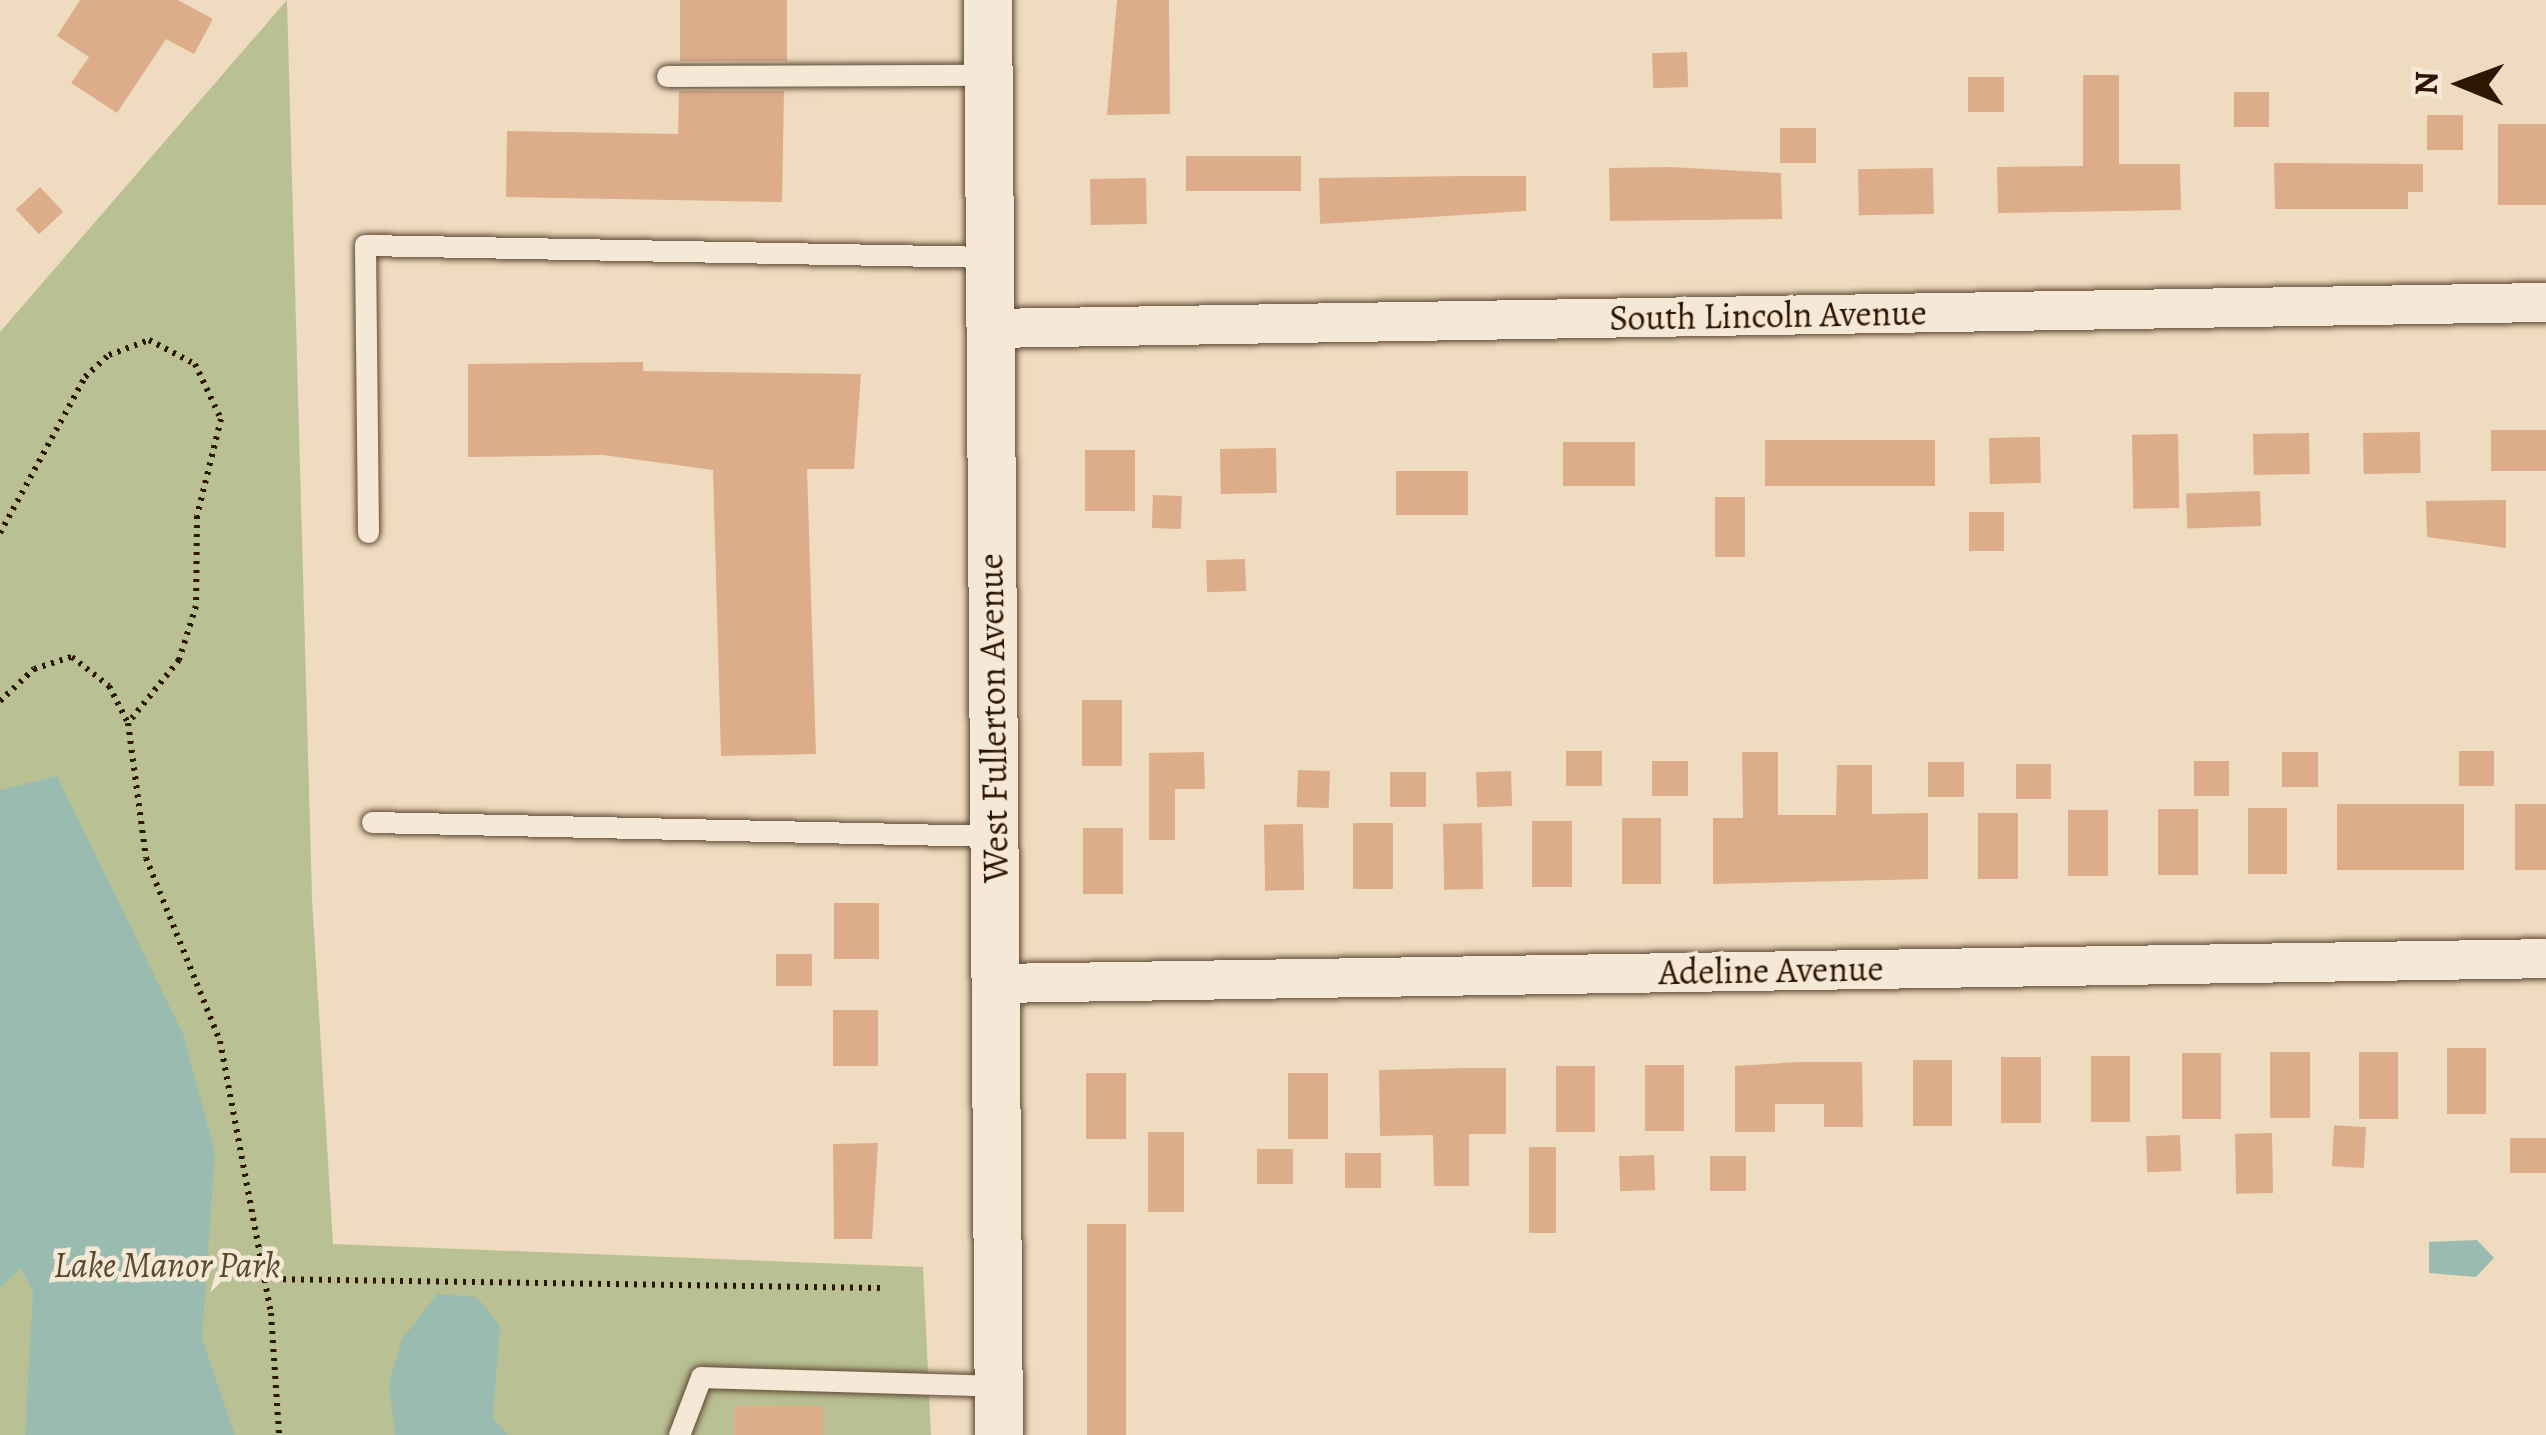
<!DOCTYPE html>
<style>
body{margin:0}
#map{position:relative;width:2546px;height:1435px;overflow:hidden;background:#efdcc0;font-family:Alegreya,serif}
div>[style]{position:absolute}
.green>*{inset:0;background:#b9c093}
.water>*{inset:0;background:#9abcb0}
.building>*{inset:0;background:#ddad8a;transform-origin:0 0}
.path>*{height:6px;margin-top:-3px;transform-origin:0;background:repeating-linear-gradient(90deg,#2e1702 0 3px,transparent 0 9px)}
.roads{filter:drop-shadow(0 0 3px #5e4832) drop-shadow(0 0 3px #5e4832)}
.service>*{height:21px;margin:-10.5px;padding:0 10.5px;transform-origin:10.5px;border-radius:10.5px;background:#f5e8d6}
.minor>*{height:39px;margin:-19.5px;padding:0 19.5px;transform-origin:19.5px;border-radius:19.5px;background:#f5e8d6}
.tertiary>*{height:48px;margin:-24px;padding:0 24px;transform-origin:24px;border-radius:24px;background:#f5e8d6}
span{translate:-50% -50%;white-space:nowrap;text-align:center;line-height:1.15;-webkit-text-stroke:9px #f5e8d6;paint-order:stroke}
.street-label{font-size:36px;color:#2e1702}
.park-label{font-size:36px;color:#584a2e;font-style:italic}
.north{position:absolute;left:2402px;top:24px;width:120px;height:120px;-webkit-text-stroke:9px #f5e8d6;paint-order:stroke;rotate:271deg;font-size:33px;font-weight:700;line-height:48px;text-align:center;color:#2e1702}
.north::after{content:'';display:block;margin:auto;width:42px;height:54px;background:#2e1702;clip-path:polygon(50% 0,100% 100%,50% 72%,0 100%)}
</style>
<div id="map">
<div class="green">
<div style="clip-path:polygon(287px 0,312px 898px,333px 1244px,923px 1267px,931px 1435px,0 1435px,0 332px)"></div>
</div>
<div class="water">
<div style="clip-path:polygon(57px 776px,183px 1034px,215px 1152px,202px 1338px,235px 1435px,25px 1435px,33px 1292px,21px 1268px,0 1288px,0 790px)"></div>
<div style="clip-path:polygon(2477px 1240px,2494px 1258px,2476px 1277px,2429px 1273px,2429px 1242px)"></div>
<div style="clip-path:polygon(437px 1294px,477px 1297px,500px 1326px,493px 1418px,508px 1435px,395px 1435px,389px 1384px,402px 1339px)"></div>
</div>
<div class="building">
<div style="clip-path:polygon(80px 0,178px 0,213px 19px,194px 54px,166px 39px,117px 113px,71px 83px,89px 57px,57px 36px)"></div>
<div style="left:680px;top:0;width:107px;height:61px"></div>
<div style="clip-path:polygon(1117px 0,1169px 0,1170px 114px,1107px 115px)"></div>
<div style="left:1687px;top:52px;width:35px;height:35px;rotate:88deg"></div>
<div style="clip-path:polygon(2083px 75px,2119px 75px,2119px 164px,2180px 164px,2181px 210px,1998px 213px,1997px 167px,2083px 166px)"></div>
<div style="left:1968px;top:77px;width:36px;height:35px"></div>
<div style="clip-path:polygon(679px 91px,784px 91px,782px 202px,506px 197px,507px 131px,678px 134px)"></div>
<div style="left:2234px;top:92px;width:35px;height:35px"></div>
<div style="left:2427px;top:115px;width:36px;height:35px"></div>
<div style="left:2546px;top:124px;width:81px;height:48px;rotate:90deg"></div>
<div style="left:1816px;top:128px;width:35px;height:36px;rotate:90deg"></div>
<div style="left:1301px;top:156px;width:35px;height:115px;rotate:90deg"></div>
<div style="clip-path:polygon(2274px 163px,2423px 164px,2423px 192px,2408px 192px,2408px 209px,2275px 209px)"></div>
<div style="clip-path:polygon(1670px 167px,1781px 173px,1782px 219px,1610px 221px,1609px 168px)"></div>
<div style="left:1933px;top:168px;width:46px;height:75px;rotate:89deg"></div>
<div style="clip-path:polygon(1465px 176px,1526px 176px,1526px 211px,1320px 224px,1319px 178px)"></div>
<div style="left:1146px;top:178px;width:46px;height:56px;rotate:89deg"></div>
<div style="left:40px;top:187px;width:34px;height:33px;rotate:47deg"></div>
<div style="clip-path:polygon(643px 362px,643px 371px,861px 374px,854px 469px,807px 469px,816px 754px,721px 756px,713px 470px,603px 455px,468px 457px,468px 364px)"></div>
<div style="left:2546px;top:430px;width:41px;height:55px;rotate:90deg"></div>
<div style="left:2420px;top:432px;width:41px;height:57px;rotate:89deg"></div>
<div style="left:2309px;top:433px;width:41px;height:56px;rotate:89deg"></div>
<div style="left:2178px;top:434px;width:74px;height:46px;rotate:89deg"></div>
<div style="left:2040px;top:437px;width:46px;height:51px;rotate:89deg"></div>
<div style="left:1765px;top:440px;width:170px;height:46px"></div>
<div style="left:1563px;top:442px;width:72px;height:44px"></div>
<div style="left:1276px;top:448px;width:45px;height:56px;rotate:89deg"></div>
<div style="left:1085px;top:450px;width:50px;height:61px"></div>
<div style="left:1468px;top:471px;width:44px;height:72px;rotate:90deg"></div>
<div style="left:2260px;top:491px;width:35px;height:74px;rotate:88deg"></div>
<div style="left:1153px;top:495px;width:29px;height:33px;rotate:2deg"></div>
<div style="left:1715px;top:497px;width:30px;height:60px"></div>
<div style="clip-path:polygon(2506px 500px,2506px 548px,2427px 537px,2426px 501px)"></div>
<div style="left:1969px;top:512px;width:35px;height:39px"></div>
<div style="left:1245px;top:559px;width:32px;height:39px;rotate:88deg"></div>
<div style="left:1082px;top:700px;width:40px;height:66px"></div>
<div style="left:1566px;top:751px;width:36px;height:35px"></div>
<div style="left:2459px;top:751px;width:35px;height:35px"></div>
<div style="clip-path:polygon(1204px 752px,1205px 789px,1175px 789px,1175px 840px,1149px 840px,1149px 753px)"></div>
<div style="clip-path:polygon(1742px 752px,1778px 752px,1778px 815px,1836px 815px,1837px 765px,1872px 765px,1872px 814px,1928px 813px,1928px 879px,1713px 884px,1713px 818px,1743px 818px)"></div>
<div style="left:2282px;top:752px;width:36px;height:35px"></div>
<div style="left:1652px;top:761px;width:36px;height:35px"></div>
<div style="left:2194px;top:761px;width:35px;height:35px"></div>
<div style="left:1928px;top:762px;width:36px;height:35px"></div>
<div style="left:2016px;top:764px;width:35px;height:35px"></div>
<div style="left:1298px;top:770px;width:32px;height:37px;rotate:2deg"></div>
<div style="left:1511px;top:771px;width:35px;height:35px;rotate:88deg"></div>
<div style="left:1390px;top:772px;width:36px;height:35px"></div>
<div style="left:2464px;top:804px;width:66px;height:127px;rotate:90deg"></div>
<div style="left:2515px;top:804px;width:31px;height:66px"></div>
<div style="left:2248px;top:808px;width:39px;height:66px"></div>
<div style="left:2158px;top:809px;width:40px;height:66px"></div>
<div style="left:2068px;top:810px;width:40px;height:66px"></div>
<div style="left:1978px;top:813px;width:40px;height:66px"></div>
<div style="left:1622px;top:818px;width:39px;height:66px"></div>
<div style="left:1532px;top:821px;width:40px;height:66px"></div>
<div style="left:1353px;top:823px;width:40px;height:66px"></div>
<div style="left:1482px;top:823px;width:66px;height:39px;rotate:89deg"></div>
<div style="left:1303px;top:824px;width:66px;height:39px;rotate:89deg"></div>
<div style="left:1083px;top:828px;width:40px;height:66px"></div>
<div style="left:834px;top:903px;width:45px;height:56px"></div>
<div style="left:776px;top:954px;width:36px;height:32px"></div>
<div style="left:833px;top:1010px;width:45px;height:56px"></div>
<div style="left:2447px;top:1048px;width:39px;height:66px"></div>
<div style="left:2310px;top:1052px;width:66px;height:40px;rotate:90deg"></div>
<div style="left:2359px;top:1052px;width:39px;height:67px"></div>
<div style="left:2182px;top:1053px;width:39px;height:66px"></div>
<div style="left:2091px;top:1056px;width:39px;height:66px"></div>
<div style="left:2001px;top:1057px;width:40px;height:66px"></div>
<div style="left:1913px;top:1060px;width:39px;height:66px"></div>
<div style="clip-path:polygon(1800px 1062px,1862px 1062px,1863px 1127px,1824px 1127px,1824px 1104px,1775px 1104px,1775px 1132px,1735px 1132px,1735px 1066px)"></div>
<div style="left:1645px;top:1065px;width:39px;height:66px"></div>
<div style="left:1556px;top:1066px;width:39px;height:66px"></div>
<div style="clip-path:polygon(1467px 1068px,1506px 1068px,1506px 1134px,1469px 1134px,1469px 1186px,1434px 1186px,1433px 1135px,1380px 1136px,1379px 1070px)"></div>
<div style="left:1086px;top:1073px;width:40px;height:66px"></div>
<div style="left:1288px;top:1073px;width:40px;height:66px"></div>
<div style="left:2366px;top:1127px;width:41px;height:32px;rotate:93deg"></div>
<div style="left:1148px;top:1132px;width:36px;height:80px"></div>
<div style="left:2272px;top:1133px;width:60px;height:37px;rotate:89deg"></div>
<div style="left:2180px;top:1135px;width:36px;height:34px;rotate:88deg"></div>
<div style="left:2510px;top:1138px;width:36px;height:35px"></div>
<div style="clip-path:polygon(878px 1143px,872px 1239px,834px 1239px,833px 1144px)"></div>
<div style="left:1529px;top:1147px;width:27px;height:86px"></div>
<div style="left:1257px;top:1149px;width:36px;height:35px"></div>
<div style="left:1345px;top:1153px;width:36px;height:35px"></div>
<div style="left:1654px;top:1155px;width:35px;height:35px;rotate:88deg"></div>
<div style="left:1710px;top:1156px;width:36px;height:35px"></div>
<div style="left:1087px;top:1224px;width:39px;height:211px"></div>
<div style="left:823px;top:1406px;width:29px;height:89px;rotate:90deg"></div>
</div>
<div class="path">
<div style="left:0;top:533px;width:178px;rotate:-61.4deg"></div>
<div style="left:85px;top:377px;width:33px;rotate:-43deg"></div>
<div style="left:109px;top:355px;width:43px;rotate:-20.6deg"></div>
<div style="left:149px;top:340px;width:52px;rotate:27.6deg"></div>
<div style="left:195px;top:364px;width:61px;rotate:64.7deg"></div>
<div style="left:221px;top:419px;width:100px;rotate:103.9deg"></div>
<div style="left:197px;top:516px;width:90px;rotate:90.6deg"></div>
<div style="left:196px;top:606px;width:57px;rotate:107.5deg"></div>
<div style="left:179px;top:660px;width:81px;rotate:129deg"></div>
<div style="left:0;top:701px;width:47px;rotate:-43.3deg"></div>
<div style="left:34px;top:669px;width:40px;rotate:-18deg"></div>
<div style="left:72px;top:657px;width:47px;rotate:38.1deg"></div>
<div style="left:109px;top:686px;width:42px;rotate:62.8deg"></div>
<div style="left:128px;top:723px;width:136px;rotate:82.4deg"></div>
<div style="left:146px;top:858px;width:197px;rotate:68deg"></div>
<div style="left:220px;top:1041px;width:277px;rotate:79.4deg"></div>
<div style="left:271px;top:1313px;width:122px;rotate:86.2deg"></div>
<div style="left:265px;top:1279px;width:615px;rotate:0.84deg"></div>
</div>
<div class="roads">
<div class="service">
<div style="left:667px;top:76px;width:321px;rotate:-0.2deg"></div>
<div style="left:368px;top:532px;width:287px;rotate:-90.6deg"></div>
<div style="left:365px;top:245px;width:625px;rotate:1.1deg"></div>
<div style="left:372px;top:822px;width:622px;rotate:1.29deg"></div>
<div style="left:679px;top:1435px;width:62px;rotate:-69.2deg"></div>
<div style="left:701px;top:1377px;width:297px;rotate:1.7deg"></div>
</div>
<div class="minor">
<div style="left:990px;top:328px;width:1556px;rotate:-0.96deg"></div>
<div style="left:996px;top:983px;width:1550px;rotate:-0.92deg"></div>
</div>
<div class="tertiary">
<div style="left:988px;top:0;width:1435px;rotate:89.56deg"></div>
</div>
</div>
<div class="street-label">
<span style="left:1768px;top:315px;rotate:-1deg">South Lincoln Avenue</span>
<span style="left:993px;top:718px;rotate:-91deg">West Fullerton Avenue</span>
<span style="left:1771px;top:970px;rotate:-1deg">Adeline Avenue</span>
</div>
<div class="park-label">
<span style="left:167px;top:1265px">Lake Manor Park</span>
</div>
<div class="north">N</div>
</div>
